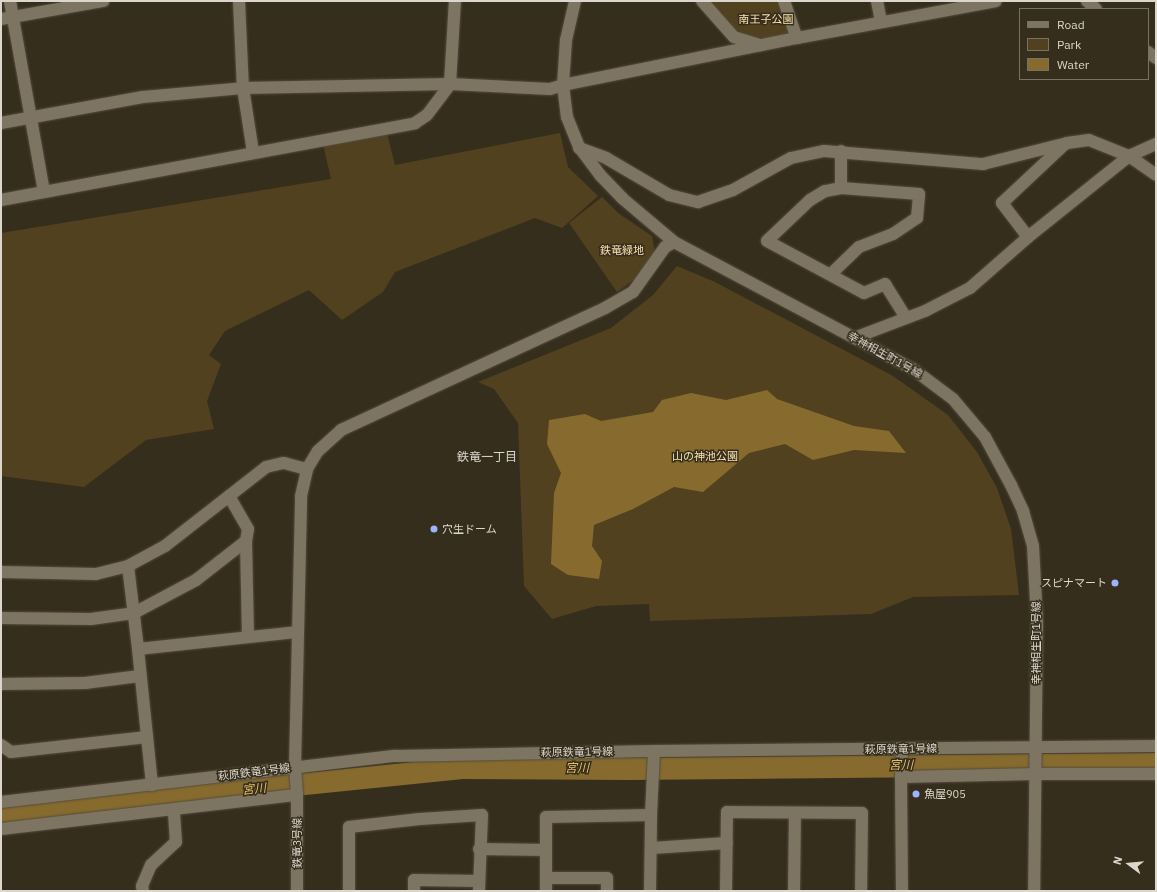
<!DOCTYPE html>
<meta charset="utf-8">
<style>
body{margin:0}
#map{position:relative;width:1157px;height:892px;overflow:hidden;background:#362e1d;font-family:"IBM Plex Sans","Noto Sans JP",sans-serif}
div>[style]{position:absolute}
.green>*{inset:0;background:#51411f}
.water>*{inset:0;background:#876b2e}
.river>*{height:22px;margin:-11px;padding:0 11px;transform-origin:11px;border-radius:11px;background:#876b2e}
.roads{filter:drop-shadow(0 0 1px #534c3e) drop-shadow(0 0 1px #534c3e)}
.minor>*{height:12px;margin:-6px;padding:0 6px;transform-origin:6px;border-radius:6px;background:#7d7461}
.dots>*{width:11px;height:11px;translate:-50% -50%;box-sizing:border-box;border:2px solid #362e1d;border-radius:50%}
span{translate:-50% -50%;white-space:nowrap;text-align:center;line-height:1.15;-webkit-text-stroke:3px #362e1d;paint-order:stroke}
.park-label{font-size:11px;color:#fae1af}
.street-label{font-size:11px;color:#dcd7cd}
.poi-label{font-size:11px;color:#dcd7cd}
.left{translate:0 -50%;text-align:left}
.right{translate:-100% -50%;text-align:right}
.neighbourhood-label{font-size:12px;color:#dcd7cd}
.water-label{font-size:12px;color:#e7be67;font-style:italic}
.frame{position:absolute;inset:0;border:2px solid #dcd7cd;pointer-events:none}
.legend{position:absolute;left:1019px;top:8px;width:130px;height:72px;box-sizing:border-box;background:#362e1d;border:1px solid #787263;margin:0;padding:5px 7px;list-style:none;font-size:12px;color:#dcd7cd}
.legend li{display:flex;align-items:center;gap:8px;height:20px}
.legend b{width:20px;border:1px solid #787263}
.north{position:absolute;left:1109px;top:844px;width:40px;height:40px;-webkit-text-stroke:3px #362e1d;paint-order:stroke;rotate:286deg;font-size:11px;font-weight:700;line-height:16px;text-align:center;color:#dcd7cd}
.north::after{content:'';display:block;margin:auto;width:14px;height:18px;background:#dcd7cd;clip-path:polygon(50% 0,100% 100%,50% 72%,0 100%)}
</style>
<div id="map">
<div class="green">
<div style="clip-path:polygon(709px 1px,781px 1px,791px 29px,788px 34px,769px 39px,754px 37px,736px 30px)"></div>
<div style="clip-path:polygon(387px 133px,395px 165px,560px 133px,568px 167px,598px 196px,562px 228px,535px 218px,395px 272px,383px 292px,342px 320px,309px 290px,225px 331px,209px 355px,221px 364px,207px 401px,214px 429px,146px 440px,84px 487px,1px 476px,1px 233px,331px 179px,323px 144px)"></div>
<div style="clip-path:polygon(602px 197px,618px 213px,652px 236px,655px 253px,635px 279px,617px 292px,569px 223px)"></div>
<div style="clip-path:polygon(677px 266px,715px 282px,893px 376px,948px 415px,977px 452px,997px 488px,1011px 529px,1019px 595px,913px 597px,871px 614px,650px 621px,649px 604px,596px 606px,552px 619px,524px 586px,518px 423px,494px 389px,478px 382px,611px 328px,653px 295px)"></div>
</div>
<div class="water">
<div style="clip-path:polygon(767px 390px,777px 399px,854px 426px,889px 431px,906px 453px,854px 450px,813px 460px,785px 444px,749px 453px,703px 492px,674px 487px,633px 509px,594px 525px,592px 546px,602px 561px,599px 579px,568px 575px,551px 564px,554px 493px,561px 473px,547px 444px,549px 420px,585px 414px,601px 421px,653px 412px,662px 400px,691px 393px,726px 400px)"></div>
</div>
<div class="river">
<div style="left:1px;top:815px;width:461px;rotate:-5.8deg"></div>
<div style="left:460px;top:768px;width:169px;rotate:0.3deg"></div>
<div style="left:629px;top:769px;width:527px;rotate:-0.54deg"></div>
</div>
<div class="roads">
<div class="minor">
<div style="left:10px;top:1px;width:194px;rotate:79.9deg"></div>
<div style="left:239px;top:1px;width:87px;rotate:87.4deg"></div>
<div style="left:243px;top:88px;width:65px;rotate:81.1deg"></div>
<div style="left:575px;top:1px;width:40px;rotate:103deg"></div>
<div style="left:566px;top:40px;width:45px;rotate:93.8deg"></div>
<div style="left:563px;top:85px;width:32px;rotate:83deg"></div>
<div style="left:567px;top:117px;width:32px;rotate:68deg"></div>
<div style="left:579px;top:147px;width:35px;rotate:53deg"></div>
<div style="left:600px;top:175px;width:32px;rotate:46deg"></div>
<div style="left:622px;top:198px;width:68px;rotate:40.2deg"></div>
<div style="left:674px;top:242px;width:271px;rotate:28deg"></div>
<div style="left:913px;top:369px;width:50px;rotate:36.9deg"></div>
<div style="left:953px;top:399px;width:50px;rotate:49.9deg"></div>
<div style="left:985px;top:437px;width:55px;rotate:61.6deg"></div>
<div style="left:1011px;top:485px;width:29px;rotate:65deg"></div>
<div style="left:1023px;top:511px;width:36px;rotate:74deg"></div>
<div style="left:1033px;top:546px;width:73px;rotate:86.9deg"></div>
<div style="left:1037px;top:619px;width:272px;rotate:90.6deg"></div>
<div style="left:702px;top:1px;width:48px;rotate:48.4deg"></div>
<div style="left:734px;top:37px;width:28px;rotate:17deg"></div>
<div style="left:784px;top:1px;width:39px;rotate:71deg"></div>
<div style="left:877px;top:1px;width:21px;rotate:79deg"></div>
<div style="left:1087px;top:1px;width:12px;rotate:42deg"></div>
<div style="left:1px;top:19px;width:104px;rotate:-10deg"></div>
<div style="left:1148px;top:52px;width:10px;rotate:37deg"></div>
<div style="left:1px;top:123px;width:144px;rotate:-10.4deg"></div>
<div style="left:143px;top:97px;width:100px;rotate:-5.1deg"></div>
<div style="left:243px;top:88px;width:207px;rotate:-1.1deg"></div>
<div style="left:450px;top:84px;width:100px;rotate:2.9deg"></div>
<div style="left:550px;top:89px;width:14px;rotate:-17deg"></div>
<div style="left:563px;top:85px;width:239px;rotate:-11.4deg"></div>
<div style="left:797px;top:38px;width:202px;rotate:-10.5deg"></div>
<div style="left:579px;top:148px;width:29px;rotate:20deg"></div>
<div style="left:606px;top:158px;width:73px;rotate:30.4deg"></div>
<div style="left:669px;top:195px;width:30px;rotate:14deg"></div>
<div style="left:698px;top:202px;width:37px;rotate:-19deg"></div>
<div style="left:733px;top:190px;width:66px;rotate:-28.9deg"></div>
<div style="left:791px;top:158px;width:34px;rotate:-12deg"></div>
<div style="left:824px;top:151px;width:160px;rotate:4.7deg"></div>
<div style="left:983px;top:164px;width:87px;rotate:-14deg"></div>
<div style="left:1067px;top:143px;width:22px;rotate:-8deg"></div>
<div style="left:1089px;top:140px;width:43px;rotate:21.8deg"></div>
<div style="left:1129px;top:156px;width:33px;rotate:35deg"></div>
<div style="left:841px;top:188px;width:37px;rotate:-90deg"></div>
<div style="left:1px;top:200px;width:421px;rotate:-10.5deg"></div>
<div style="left:415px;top:123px;width:14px;rotate:-34deg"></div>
<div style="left:427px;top:115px;width:39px;rotate:-53deg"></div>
<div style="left:450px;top:84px;width:83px;rotate:-86.6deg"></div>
<div style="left:1028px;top:237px;width:43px;rotate:-127.4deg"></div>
<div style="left:1002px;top:203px;width:86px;rotate:-43.1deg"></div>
<div style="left:831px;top:274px;width:39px;rotate:-44deg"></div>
<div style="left:859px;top:247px;width:36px;rotate:-21deg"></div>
<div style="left:893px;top:234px;width:29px;rotate:-34deg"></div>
<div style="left:917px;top:218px;width:24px;rotate:-85deg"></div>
<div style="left:919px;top:194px;width:78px;rotate:-175.6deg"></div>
<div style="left:841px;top:188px;width:16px;rotate:169deg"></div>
<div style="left:825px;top:191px;width:17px;rotate:149deg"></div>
<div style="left:810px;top:200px;width:59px;rotate:136.4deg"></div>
<div style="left:767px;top:241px;width:110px;rotate:28.2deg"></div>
<div style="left:864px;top:293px;width:23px;rotate:-23deg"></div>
<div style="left:885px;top:284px;width:39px;rotate:58deg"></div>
<div style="left:854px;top:338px;width:76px;rotate:-20.8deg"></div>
<div style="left:925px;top:311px;width:51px;rotate:-27.1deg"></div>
<div style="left:970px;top:288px;width:77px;rotate:-41.3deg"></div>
<div style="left:1028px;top:237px;width:129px;rotate:-38.7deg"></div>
<div style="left:1129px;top:156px;width:30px;rotate:-24deg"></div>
<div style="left:229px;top:496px;width:38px;rotate:60deg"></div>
<div style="left:248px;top:529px;width:12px;rotate:99deg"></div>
<div style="left:128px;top:566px;width:84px;rotate:83.1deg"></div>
<div style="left:138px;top:649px;width:137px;rotate:84.1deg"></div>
<div style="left:1px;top:572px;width:95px;rotate:1.2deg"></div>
<div style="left:96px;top:574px;width:33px;rotate:-14deg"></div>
<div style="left:128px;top:566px;width:42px;rotate:-28.4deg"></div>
<div style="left:165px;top:546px;width:128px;rotate:-38deg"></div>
<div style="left:266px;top:467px;width:18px;rotate:-13deg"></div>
<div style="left:284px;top:463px;width:24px;rotate:15deg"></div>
<div style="left:1px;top:618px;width:90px;rotate:0.6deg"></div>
<div style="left:91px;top:619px;width:43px;rotate:-7.9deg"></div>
<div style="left:134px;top:613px;width:70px;rotate:-28deg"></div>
<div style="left:196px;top:580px;width:63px;rotate:-38deg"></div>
<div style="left:246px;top:541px;width:96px;rotate:88.8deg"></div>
<div style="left:138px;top:649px;width:161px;rotate:-6.1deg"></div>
<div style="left:1px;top:684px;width:84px;rotate:-0.7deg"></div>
<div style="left:85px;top:683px;width:55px;rotate:-7.3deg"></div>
<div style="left:1px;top:745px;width:12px;rotate:35deg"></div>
<div style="left:11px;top:752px;width:137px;rotate:-6.3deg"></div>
<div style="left:901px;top:777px;width:134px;rotate:-1.3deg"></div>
<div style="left:1035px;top:774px;width:121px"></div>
<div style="left:1px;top:802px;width:397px;rotate:-6.7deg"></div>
<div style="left:395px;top:756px;width:259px;rotate:-1.1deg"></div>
<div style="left:654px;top:751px;width:502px;rotate:-0.57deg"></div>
<div style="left:1px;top:829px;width:298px;rotate:-6.6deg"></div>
<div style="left:652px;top:848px;width:75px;rotate:-3.8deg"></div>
<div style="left:479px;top:849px;width:67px;rotate:0.9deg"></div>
<div style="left:546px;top:878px;width:61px"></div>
<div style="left:607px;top:878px;width:13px;rotate:90deg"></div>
<div style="left:143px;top:891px;width:5px;rotate:-101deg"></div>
<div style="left:142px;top:886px;width:23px;rotate:-67deg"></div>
<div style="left:151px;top:865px;width:34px;rotate:-43deg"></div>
<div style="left:176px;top:842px;width:32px;rotate:-94deg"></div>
<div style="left:297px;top:891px;width:96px;rotate:-90deg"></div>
<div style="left:297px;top:795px;width:28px;rotate:-94deg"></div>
<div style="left:295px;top:767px;width:271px;rotate:-88.7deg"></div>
<div style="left:301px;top:496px;width:28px;rotate:-77deg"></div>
<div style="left:307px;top:469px;width:21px;rotate:-59deg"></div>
<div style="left:318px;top:451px;width:31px;rotate:-42deg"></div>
<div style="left:341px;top:430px;width:291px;rotate:-24.8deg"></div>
<div style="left:605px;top:308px;width:32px;rotate:-30deg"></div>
<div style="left:633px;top:292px;width:55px;rotate:-54.6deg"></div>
<div style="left:665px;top:247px;width:10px;rotate:-29deg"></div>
<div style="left:349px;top:891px;width:64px;rotate:-90deg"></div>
<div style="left:349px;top:827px;width:71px;rotate:-6.4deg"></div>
<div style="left:420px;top:819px;width:62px;rotate:-3.7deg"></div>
<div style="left:482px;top:815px;width:76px;rotate:92.3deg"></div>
<div style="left:414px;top:891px;width:11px;rotate:-90deg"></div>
<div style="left:414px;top:880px;width:65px;rotate:0.9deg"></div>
<div style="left:546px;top:891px;width:74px;rotate:-90deg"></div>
<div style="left:546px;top:817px;width:105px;rotate:-1.1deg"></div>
<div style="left:650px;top:891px;width:76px;rotate:-89.2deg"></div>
<div style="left:651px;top:815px;width:64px;rotate:-87.3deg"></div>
<div style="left:726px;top:891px;width:79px;rotate:-89.3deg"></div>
<div style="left:727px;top:812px;width:135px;rotate:0.4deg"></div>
<div style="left:862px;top:813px;width:78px;rotate:90.7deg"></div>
<div style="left:794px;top:891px;width:78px;rotate:-89.3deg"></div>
<div style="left:902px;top:891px;width:114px;rotate:-90.5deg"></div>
<div style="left:901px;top:777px;width:28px;rotate:-88deg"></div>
</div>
</div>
<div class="dots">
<div style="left:434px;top:529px;background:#9cb4fd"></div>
<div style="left:1115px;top:583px;background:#9cb4fd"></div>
<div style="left:916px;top:794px;background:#9cb4fd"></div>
</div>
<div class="park-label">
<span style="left:766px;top:19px">南王子公園</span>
<span style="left:622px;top:250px">鉄竜緑地</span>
<span style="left:705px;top:456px">山の神池公園</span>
</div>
<div class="street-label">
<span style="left:885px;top:355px;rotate:29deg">幸神相生町1号線</span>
<span style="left:1036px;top:643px;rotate:-90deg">幸神相生町1号線</span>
<span style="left:901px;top:749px;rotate:-1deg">萩原鉄竜1号線</span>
<span style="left:577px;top:752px;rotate:-1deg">萩原鉄竜1号線</span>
<span style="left:254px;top:772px;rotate:-7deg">萩原鉄竜1号線</span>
<span style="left:297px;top:843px;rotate:-90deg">鉄竜3号線</span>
</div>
<div class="poi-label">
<span class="left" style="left:442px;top:529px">穴生ドーム</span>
<span class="right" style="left:1107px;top:583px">スピナマート</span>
<span class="left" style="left:924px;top:794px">魚屋905</span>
</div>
<div class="neighbourhood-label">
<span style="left:487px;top:457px">鉄竜一丁目</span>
</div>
<div class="water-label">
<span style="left:901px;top:765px">宮川</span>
<span style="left:577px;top:768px">宮川</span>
<span style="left:254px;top:789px;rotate:-6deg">宮川</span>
</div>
<div class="frame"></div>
<ul class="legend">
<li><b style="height:5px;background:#7d7461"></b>Road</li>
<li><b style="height:11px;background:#51411f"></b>Park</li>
<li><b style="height:11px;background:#876b2e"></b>Water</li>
</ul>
<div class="north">N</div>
</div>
